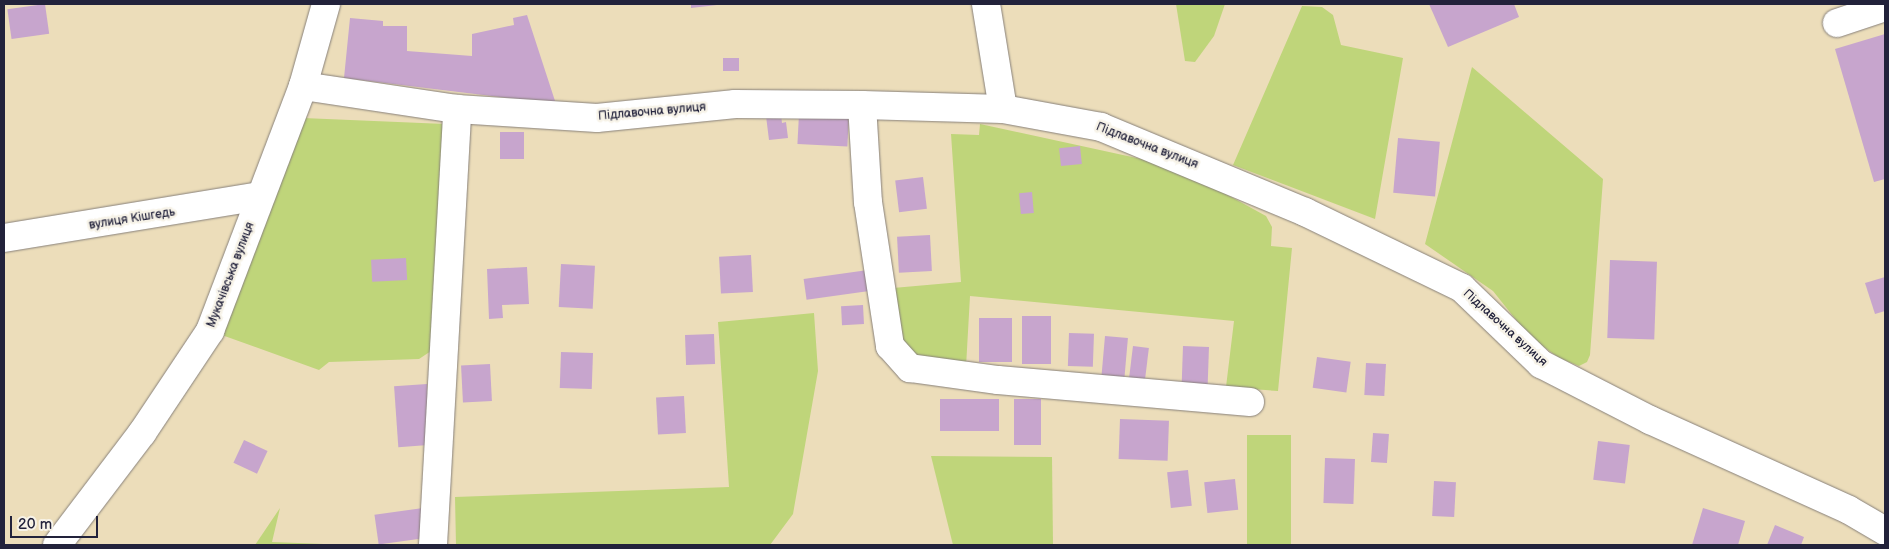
<!DOCTYPE html>
<meta charset="utf-8">
<style>
body{margin:0}
#map{position:relative;width:1889px;height:549px;overflow:hidden;background:#ecddba;font-family:"Balsamiq Sans",sans-serif}
div>[style]{position:absolute}
.green>*{inset:0;background:#bfd57a;transform-origin:0 0}
.building>*{inset:0;background:#c7a5cd;transform-origin:0 0}
.roads{filter:drop-shadow(0 0 1px #87807a) drop-shadow(0 0 1px #87807a)}
.minor>*{height:28px;margin:-14px;padding:0 14px;transform-origin:14px;border-radius:14px;background:#fff}
span{translate:-50% -50%;white-space:nowrap;text-align:center;line-height:1.15;-webkit-text-stroke:5px #f7f3e8;paint-order:stroke}
.street-label{font-size:12px;color:#22223b}
.frame{position:absolute;inset:0;border:5px solid #22223b;pointer-events:none}
.scale{position:absolute;left:10px;top:516px;width:88px;height:22px;box-sizing:border-box;border:2px solid #22223b;border-top:0;padding-left:6px;font-size:15px;line-height:18px;white-space:nowrap;color:#22223b;-webkit-text-stroke:4px #f7f3e8;paint-order:stroke}
</style>
<div id="map">
<div class="green">
<div style="clip-path:polygon(1176px 4px,1225px 4px,1214px 36px,1195px 62px,1185px 61px)"></div>
<div style="clip-path:polygon(1302px 6px,1322px 7px,1333px 15px,1341px 45px,1403px 58px,1375px 219px,1233px 165px)"></div>
<div style="clip-path:polygon(1472px 67px,1603px 179px,1590px 355px,1587px 362px,1579px 366px,1559px 358px,1529px 336px,1493px 291px,1425px 244px)"></div>
<div style="clip-path:polygon(303px 118px,445px 124px,437px 347px,419px 359px,329px 362px,319px 370px,219px 334px)"></div>
<div style="clip-path:polygon(980px 124px,1155px 162px,1202px 181px,1266px 216px,1272px 227px,1271px 246px,1292px 248px,1278px 391px,1226px 387px,1234px 321px,970px 296px,966px 367px,912px 358px,902px 339px,893px 288px,961px 282px,951px 134px,979px 135px)"></div>
<div style="clip-path:polygon(814px 313px,818px 371px,793px 514px,770px 545px,456px 545px,455px 497px,729px 487px,718px 322px)"></div>
<div style="left:1247px;top:435px;width:44px;height:110px"></div>
<div style="clip-path:polygon(931px 456px,1052px 457px,1053px 545px,953px 545px)"></div>
<div style="clip-path:polygon(280px 508px,272px 542px,350px 545px,255px 545px)"></div>
</div>
<div class="building">
<div style="left:45px;top:4px;width:30px;height:38px;rotate:82deg"></div>
<div style="clip-path:polygon(691px 4px,717px 4px,717px 5px,691px 8px)"></div>
<div style="clip-path:polygon(1429px 4px,1514px 4px,1519px 17px,1448px 47px)"></div>
<div style="clip-path:polygon(527px 15px,556px 104px,344px 78px,350px 18px,383px 21px,383px 26px,407px 26px,407px 51px,472px 56px,472px 34px,514px 25px,513px 18px)"></div>
<div style="clip-path:polygon(1885px 34px,1885px 179px,1874px 182px,1835px 49px)"></div>
<div style="left:739px;top:58px;width:13px;height:16px;rotate:90deg"></div>
<div style="left:799px;top:114px;width:50px;height:30px;rotate:3deg"></div>
<div style="clip-path:polygon(781px 115px,782px 123px,786px 122px,788px 138px,769px 140px,766px 116px)"></div>
<div style="left:500px;top:132px;width:24px;height:27px"></div>
<div style="left:1398px;top:138px;width:42px;height:55px;rotate:5deg"></div>
<div style="left:1080px;top:146px;width:18px;height:21px;rotate:84deg"></div>
<div style="left:923px;top:177px;width:32px;height:28px;rotate:83deg"></div>
<div style="left:1032px;top:192px;width:21px;height:13px;rotate:85deg"></div>
<div style="left:930px;top:235px;width:36px;height:33px;rotate:87deg"></div>
<div style="left:751px;top:255px;width:37px;height:32px;rotate:87deg"></div>
<div style="left:406px;top:258px;width:22px;height:35px;rotate:87deg"></div>
<div style="left:1610px;top:260px;width:47px;height:78px;rotate:2deg"></div>
<div style="left:561px;top:264px;width:34px;height:43px;rotate:3deg"></div>
<div style="clip-path:polygon(527px 267px,529px 304px,502px 305px,503px 318px,489px 319px,487px 269px)"></div>
<div style="left:868px;top:270px;width:21px;height:65px;rotate:82deg"></div>
<div style="clip-path:polygon(1885px 277px,1885px 311px,1875px 314px,1865px 283px)"></div>
<div style="left:863px;top:305px;width:19px;height:22px;rotate:87deg"></div>
<div style="left:1022px;top:316px;width:29px;height:48px"></div>
<div style="left:979px;top:318px;width:33px;height:44px"></div>
<div style="left:1069px;top:333px;width:25px;height:33px;rotate:2deg"></div>
<div style="left:714px;top:334px;width:30px;height:29px;rotate:88deg"></div>
<div style="left:1105px;top:336px;width:23px;height:42px;rotate:5deg"></div>
<div style="left:1133px;top:346px;width:16px;height:32px;rotate:7deg"></div>
<div style="left:1183px;top:346px;width:26px;height:38px;rotate:2deg"></div>
<div style="left:561px;top:352px;width:32px;height:36px;rotate:2deg"></div>
<div style="left:1317px;top:357px;width:34px;height:31px;rotate:8deg"></div>
<div style="left:1366px;top:363px;width:20px;height:32px;rotate:3deg"></div>
<div style="left:490px;top:364px;width:37px;height:29px;rotate:87deg"></div>
<div style="left:427px;top:384px;width:61px;height:33px;rotate:86deg"></div>
<div style="left:684px;top:396px;width:37px;height:28px;rotate:87deg"></div>
<div style="left:940px;top:399px;width:59px;height:32px"></div>
<div style="left:1014px;top:399px;width:27px;height:46px"></div>
<div style="left:1120px;top:419px;width:49px;height:40px;rotate:2deg"></div>
<div style="left:1373px;top:433px;width:16px;height:29px;rotate:4deg"></div>
<div style="left:244px;top:440px;width:26px;height:25px;rotate:25deg"></div>
<div style="left:1598px;top:441px;width:32px;height:39px;rotate:7deg"></div>
<div style="left:1325px;top:458px;width:30px;height:45px;rotate:2deg"></div>
<div style="left:1188px;top:470px;width:36px;height:21px;rotate:84deg"></div>
<div style="left:1235px;top:479px;width:31px;height:31px;rotate:84deg"></div>
<div style="left:1434px;top:481px;width:22px;height:35px;rotate:3deg"></div>
<div style="left:423px;top:508px;width:30px;height:49px;rotate:82deg"></div>
<div style="clip-path:polygon(1703px 508px,1745px 521px,1738px 545px,1692px 545px)"></div>
<div style="clip-path:polygon(1775px 525px,1804px 537px,1801px 545px,1767px 545px)"></div>
</div>
<div class="roads">
<div class="minor">
<div style="left:986px;top:4px;width:106px;rotate:80.8deg"></div>
<div style="left:1837px;top:23px;width:51px;rotate:-18.4deg"></div>
<div style="left:303px;top:86px;width:156px;rotate:8.5deg"></div>
<div style="left:457px;top:109px;width:140px;rotate:3.7deg"></div>
<div style="left:597px;top:118px;width:139px;rotate:-5.8deg"></div>
<div style="left:735px;top:104px;width:127px;rotate:0.5deg"></div>
<div style="left:862px;top:105px;width:141px;rotate:1.6deg"></div>
<div style="left:1003px;top:109px;width:100px;rotate:10.4deg"></div>
<div style="left:1101px;top:127px;width:221px;rotate:22.6deg"></div>
<div style="left:1305px;top:212px;width:174px;rotate:25.8deg"></div>
<div style="left:1462px;top:288px;width:110px;rotate:43.9deg"></div>
<div style="left:1541px;top:364px;width:123px;rotate:27.2deg"></div>
<div style="left:1650px;top:420px;width:218px;rotate:24.3deg"></div>
<div style="left:1849px;top:510px;width:42px;rotate:30.3deg"></div>
<div style="left:862px;top:105px;width:97px;rotate:86.5deg"></div>
<div style="left:868px;top:202px;width:146px;rotate:81.3deg"></div>
<div style="left:890px;top:346px;width:30px;rotate:48deg"></div>
<div style="left:910px;top:368px;width:89px;rotate:7.8deg"></div>
<div style="left:998px;top:380px;width:253px;rotate:5deg"></div>
<div style="left:4px;top:238px;width:259px;rotate:-9.3deg"></div>
<div style="left:57px;top:545px;width:141px;rotate:-52.8deg"></div>
<div style="left:142px;top:433px;width:123px;rotate:-56.3deg"></div>
<div style="left:210px;top:331px;width:262px;rotate:-69.2deg"></div>
<div style="left:303px;top:86px;width:85px;rotate:-74.3deg"></div>
<div style="left:433px;top:545px;width:437px;rotate:-86.8deg"></div>
</div>
</div>
<div class="street-label">
<span style="left:652px;top:112px;rotate:-5deg">Підлавочна вулиця</span>
<span style="left:1147px;top:146px;rotate:21deg">Підлавочна вулиця</span>
<span style="left:132px;top:219px;rotate:-9deg">вулиця Кішгедь</span>
<span style="left:231px;top:275px;rotate:-69deg">Мукачівська вулиця</span>
<span style="left:1505px;top:328px;rotate:42deg">Підлавочна вулиця</span>
</div>
<div class="frame"></div>
<div class="scale">20 m</div>
</div>
